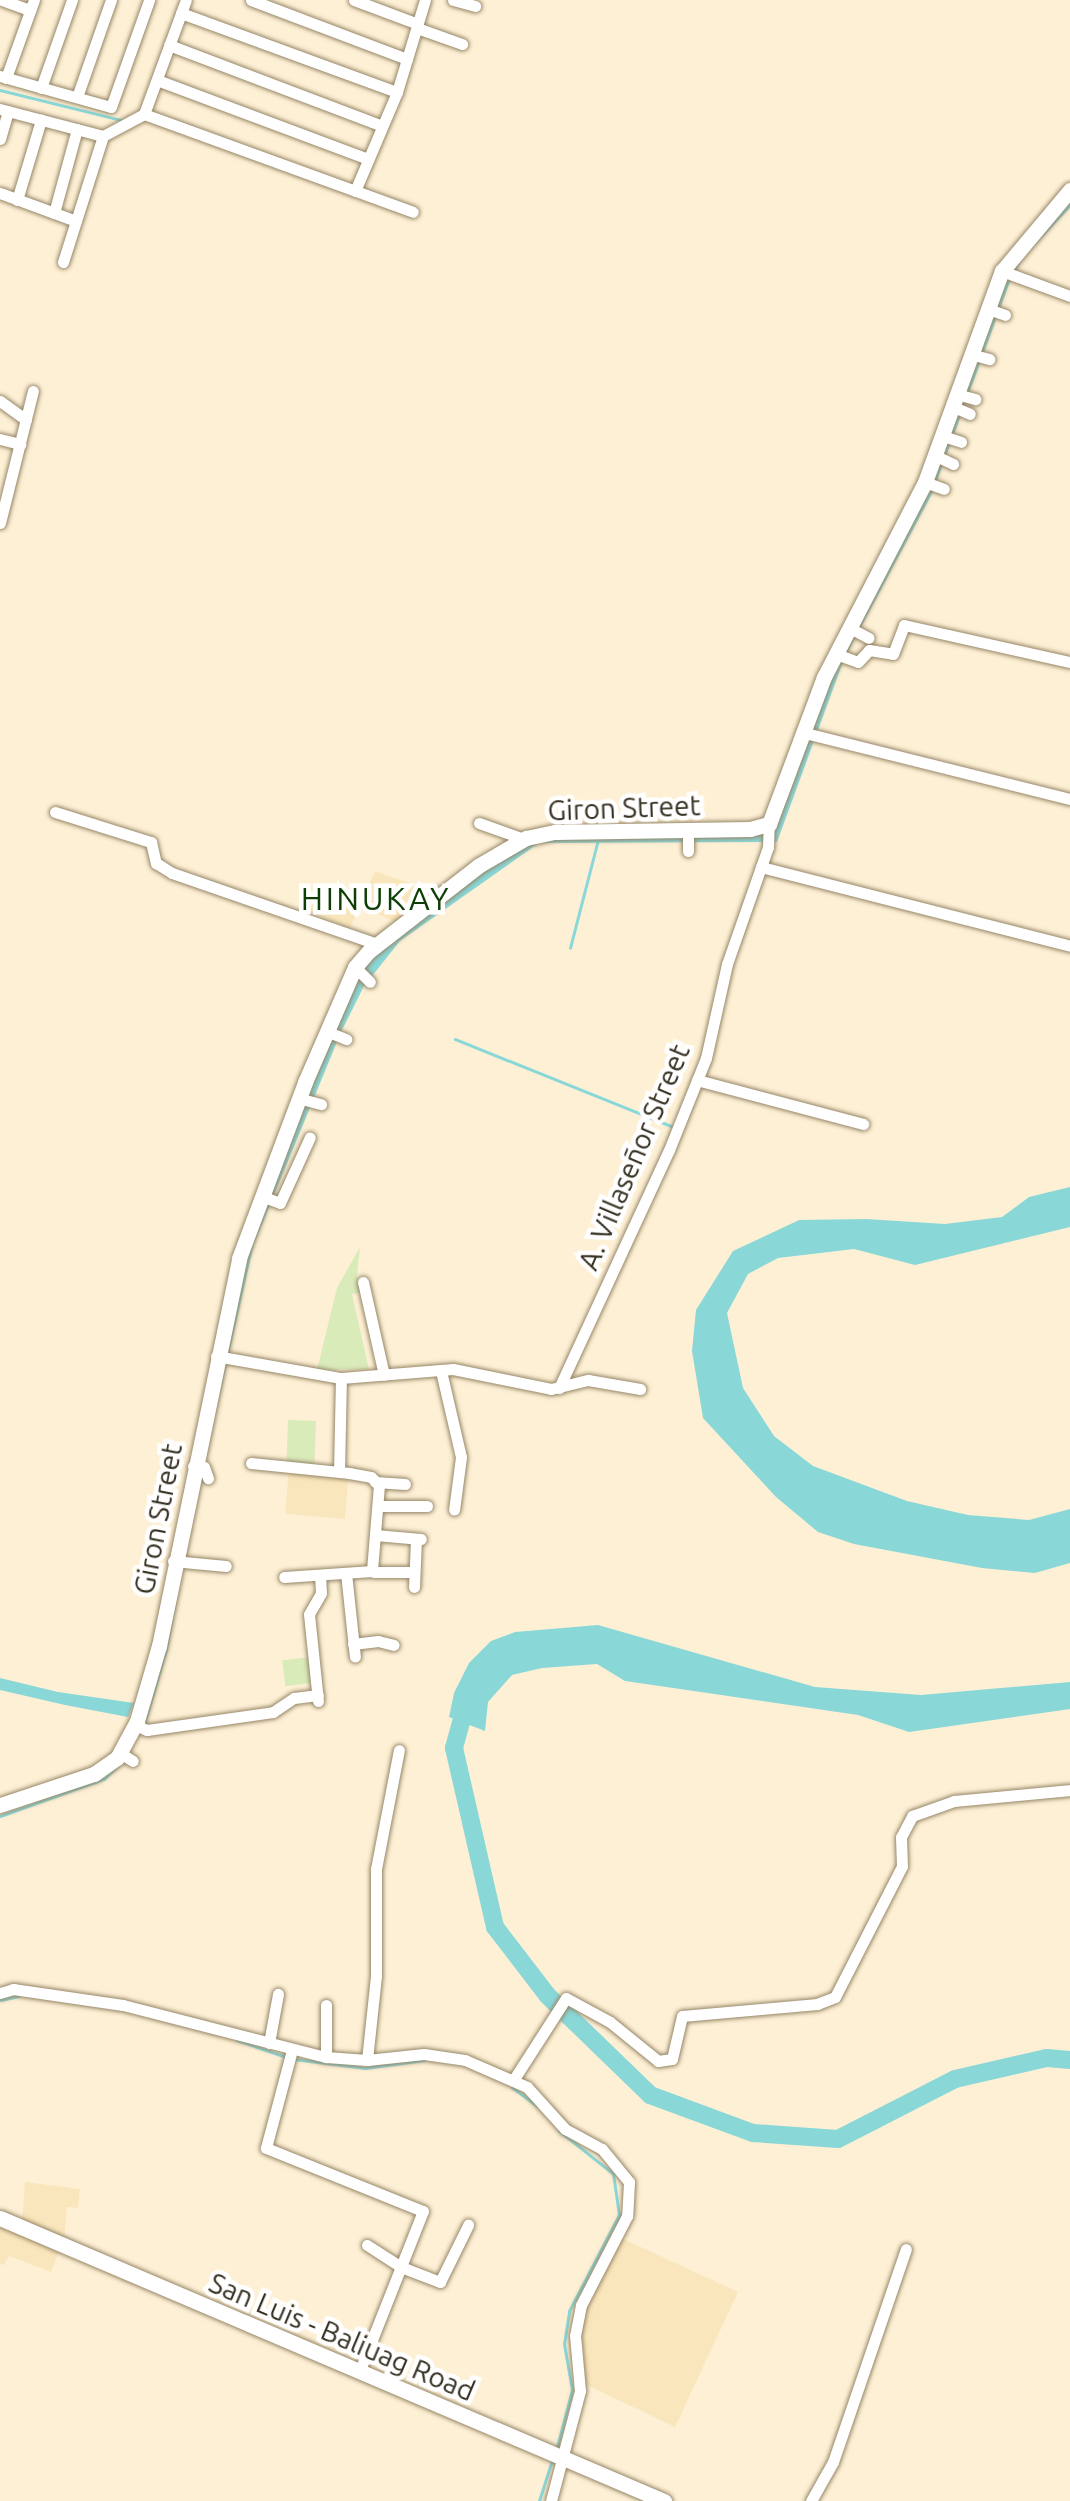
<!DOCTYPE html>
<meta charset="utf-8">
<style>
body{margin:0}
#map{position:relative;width:1070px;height:2501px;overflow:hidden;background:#fef0d5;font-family:Ubuntu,sans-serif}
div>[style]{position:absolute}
.built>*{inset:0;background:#fae6bc;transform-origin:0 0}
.green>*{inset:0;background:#daebba;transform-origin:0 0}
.water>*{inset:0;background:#8ad7d8}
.stream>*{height:2.5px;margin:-1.25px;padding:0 1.25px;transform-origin:1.25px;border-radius:1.25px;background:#8ad7d8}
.river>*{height:18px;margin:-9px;padding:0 9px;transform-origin:9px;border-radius:9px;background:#8ad7d8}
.roads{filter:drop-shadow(0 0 2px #968667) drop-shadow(0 0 2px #968667)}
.street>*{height:11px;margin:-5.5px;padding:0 5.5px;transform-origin:5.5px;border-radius:5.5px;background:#fff}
.secondary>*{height:15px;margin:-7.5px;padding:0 7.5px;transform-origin:7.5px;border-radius:7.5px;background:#fff}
span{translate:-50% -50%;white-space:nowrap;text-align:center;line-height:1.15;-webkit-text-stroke:9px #fff;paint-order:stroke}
.street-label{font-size:28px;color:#363022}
.quarter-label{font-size:32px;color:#0d3e03;letter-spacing:2.5px}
</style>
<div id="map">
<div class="built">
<div style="clip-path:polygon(375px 871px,439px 894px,398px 923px,360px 906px,350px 928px,310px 912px,317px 891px,359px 906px)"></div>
<div style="left:289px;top:1469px;width:60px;height:45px;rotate:5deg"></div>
<div style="clip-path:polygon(25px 2182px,80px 2189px,78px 2208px,67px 2207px,64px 2241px,22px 2223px)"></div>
<div style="clip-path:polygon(0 2224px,60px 2249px,51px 2272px,9px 2256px,4px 2265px,0 2264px)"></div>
<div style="clip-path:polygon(619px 2237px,738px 2292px,675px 2427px,585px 2384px,578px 2333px,585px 2302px)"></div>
</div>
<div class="green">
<div style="clip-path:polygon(360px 1247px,357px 1275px,361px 1293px,352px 1294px,369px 1369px,317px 1370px,337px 1288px)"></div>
<div style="left:288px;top:1420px;width:28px;height:44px;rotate:2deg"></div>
<div style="left:310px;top:1657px;width:26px;height:28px;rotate:83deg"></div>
</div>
<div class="water">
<div style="clip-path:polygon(1070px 196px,1070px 208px,1024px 257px,1011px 279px,933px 492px,844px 659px,777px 842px,539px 843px,400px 941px,364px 986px,341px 1032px,254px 1244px,193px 1513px,168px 1650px,148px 1718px,146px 1723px,141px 1721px,238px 1274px,289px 1132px,366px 958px,514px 849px,554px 838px,761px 833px,837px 661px,879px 580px,1005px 276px)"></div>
<div style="clip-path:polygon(1070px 1187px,1070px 1227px,915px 1265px,854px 1249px,778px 1258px,748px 1274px,727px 1313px,743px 1388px,774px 1436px,813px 1466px,907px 1501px,968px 1515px,1029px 1520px,1070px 1509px,1070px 1563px,1035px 1573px,982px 1568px,854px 1544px,818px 1532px,776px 1497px,703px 1418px,692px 1351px,696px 1310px,733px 1251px,799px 1220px,866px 1219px,945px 1224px,1002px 1217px,1029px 1197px)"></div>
<div style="clip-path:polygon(598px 1625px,815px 1687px,921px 1695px,1070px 1682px,1070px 1709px,909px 1732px,858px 1715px,625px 1681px,597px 1664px,542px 1668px,512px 1675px,488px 1702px,485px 1731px,449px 1717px,454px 1693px,469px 1663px,491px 1641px,515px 1632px)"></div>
<div style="clip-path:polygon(0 1678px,58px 1692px,134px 1703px,128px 1717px,65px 1705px,0 1690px)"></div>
</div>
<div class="stream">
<div style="left:0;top:90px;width:125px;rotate:13.9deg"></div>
<div style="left:570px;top:948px;width:112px;rotate:-75.5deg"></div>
<div style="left:455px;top:1039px;width:233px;rotate:21.9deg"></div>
<div style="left:0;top:1816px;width:110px;rotate:-19.6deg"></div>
<div style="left:104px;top:1779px;width:28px;rotate:-44deg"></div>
<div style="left:0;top:2000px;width:19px;rotate:-12deg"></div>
<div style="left:237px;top:2040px;width:52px;rotate:19.1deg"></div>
<div style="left:294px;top:2059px;width:72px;rotate:7.2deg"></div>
<div style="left:365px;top:2068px;width:60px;rotate:-7.7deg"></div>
<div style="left:512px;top:2087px;width:31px;rotate:37deg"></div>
<div style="left:557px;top:2447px;width:59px;rotate:-75.3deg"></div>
<div style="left:572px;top:2390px;width:47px;rotate:-99.9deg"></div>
<div style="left:564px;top:2344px;width:33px;rotate:-81deg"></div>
<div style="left:569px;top:2311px;width:108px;rotate:-62.5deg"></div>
<div style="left:619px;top:2215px;width:41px;rotate:-98.3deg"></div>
<div style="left:613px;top:2174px;width:69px;rotate:-141.5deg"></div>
<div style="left:539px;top:2501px;width:43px;rotate:-72.4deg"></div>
</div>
<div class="river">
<div style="left:466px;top:1704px;width:46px;rotate:105.3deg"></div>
<div style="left:454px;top:1748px;width:184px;rotate:77.1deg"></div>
<div style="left:495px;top:1927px;width:87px;rotate:52.5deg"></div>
<div style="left:548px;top:1996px;width:142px;rotate:44.1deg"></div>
<div style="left:650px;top:2095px;width:110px;rotate:20.3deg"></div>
<div style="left:753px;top:2133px;width:85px;rotate:4deg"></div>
<div style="left:838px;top:2139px;width:131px;rotate:-27.1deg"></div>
<div style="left:955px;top:2079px;width:94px;rotate:-12.9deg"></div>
<div style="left:1047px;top:2058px;width:23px;rotate:5deg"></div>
</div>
<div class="roads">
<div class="street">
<div style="left:2px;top:0;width:30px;rotate:20deg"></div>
<div style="left:251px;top:0;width:167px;rotate:20.7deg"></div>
<div style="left:354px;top:0;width:68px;rotate:20.6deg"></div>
<div style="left:453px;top:0;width:23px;rotate:15deg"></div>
<div style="left:181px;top:13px;width:230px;rotate:20.1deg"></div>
<div style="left:417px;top:28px;width:48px;rotate:19.6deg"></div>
<div style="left:169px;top:45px;width:228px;rotate:20.8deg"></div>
<div style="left:0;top:76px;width:115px;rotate:15.6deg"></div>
<div style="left:111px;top:107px;width:114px;rotate:-70.4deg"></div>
<div style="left:6px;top:78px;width:83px;rotate:-70.3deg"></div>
<div style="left:157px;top:80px;width:225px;rotate:20.5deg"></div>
<div style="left:41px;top:88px;width:93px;rotate:-70.6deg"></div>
<div style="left:77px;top:97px;width:103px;rotate:-70.7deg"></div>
<div style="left:0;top:109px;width:106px;rotate:14.7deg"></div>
<div style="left:144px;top:114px;width:121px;rotate:-69.8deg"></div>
<div style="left:0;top:139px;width:29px;rotate:-74deg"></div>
<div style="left:355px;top:191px;width:108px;rotate:-67deg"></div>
<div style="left:397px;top:92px;width:96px;rotate:-73.1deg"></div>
<div style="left:0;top:193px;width:81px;rotate:20.2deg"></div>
<div style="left:17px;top:200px;width:84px;rotate:-73.3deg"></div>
<div style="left:54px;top:213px;width:87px;rotate:-74.7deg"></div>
<div style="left:63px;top:262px;width:132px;rotate:-72.4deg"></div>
<div style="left:103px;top:136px;width:47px;rotate:-28.2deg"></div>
<div style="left:144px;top:114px;width:286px;rotate:20deg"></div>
<div style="left:1002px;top:271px;width:72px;rotate:20.2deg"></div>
<div style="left:988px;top:309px;width:18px;rotate:19deg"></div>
<div style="left:974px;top:355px;width:16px;rotate:15deg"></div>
<div style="left:960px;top:395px;width:16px;rotate:15deg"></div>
<div style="left:0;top:401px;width:32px;rotate:36deg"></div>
<div style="left:956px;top:408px;width:15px;rotate:23deg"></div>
<div style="left:943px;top:436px;width:19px;rotate:18deg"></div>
<div style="left:0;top:439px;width:21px;rotate:14deg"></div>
<div style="left:936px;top:456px;width:19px;rotate:25deg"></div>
<div style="left:925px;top:482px;width:20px;rotate:20deg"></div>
<div style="left:0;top:523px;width:136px;rotate:-76deg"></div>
<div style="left:850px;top:628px;width:21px;rotate:28deg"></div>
<div style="left:836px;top:654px;width:23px;rotate:20deg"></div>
<div style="left:858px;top:662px;width:16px;rotate:-47deg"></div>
<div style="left:869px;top:650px;width:24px;rotate:9deg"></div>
<div style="left:893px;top:654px;width:31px;rotate:-69deg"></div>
<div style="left:904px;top:625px;width:170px;rotate:12.6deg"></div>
<div style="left:805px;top:733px;width:273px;rotate:14deg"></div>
<div style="left:55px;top:812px;width:101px;rotate:17.4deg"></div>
<div style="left:151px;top:842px;width:22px;rotate:77deg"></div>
<div style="left:156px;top:863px;width:19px;rotate:32deg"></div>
<div style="left:172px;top:873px;width:217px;rotate:19.1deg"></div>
<div style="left:479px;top:823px;width:48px;rotate:19.6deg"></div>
<div style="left:688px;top:831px;width:20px;rotate:90deg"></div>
<div style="left:761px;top:867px;width:319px;rotate:14.3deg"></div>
<div style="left:355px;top:967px;width:21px;rotate:45deg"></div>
<div style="left:326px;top:1031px;width:22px;rotate:22deg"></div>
<div style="left:697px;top:1080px;width:172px;rotate:14.8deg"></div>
<div style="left:298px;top:1098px;width:24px;rotate:15deg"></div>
<div style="left:261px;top:1196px;width:20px;rotate:20deg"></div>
<div style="left:280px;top:1203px;width:72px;rotate:-65.6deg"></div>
<div style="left:363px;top:1282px;width:95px;rotate:77.3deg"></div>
<div style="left:216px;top:1356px;width:127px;rotate:10deg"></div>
<div style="left:341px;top:1378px;width:112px;rotate:-4.6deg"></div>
<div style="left:453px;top:1369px;width:100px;rotate:11.5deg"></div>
<div style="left:551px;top:1389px;width:38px;rotate:-14deg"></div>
<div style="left:588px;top:1380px;width:53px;rotate:9.8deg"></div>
<div style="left:441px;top:1371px;width:88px;rotate:76.9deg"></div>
<div style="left:461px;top:1457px;width:53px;rotate:97.5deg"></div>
<div style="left:559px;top:1388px;width:262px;rotate:-65.2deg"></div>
<div style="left:669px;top:1150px;width:99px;rotate:-68.1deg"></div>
<div style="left:706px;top:1058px;width:96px;rotate:-77.4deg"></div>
<div style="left:727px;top:964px;width:124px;rotate:-70.7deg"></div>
<div style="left:768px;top:847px;width:23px;rotate:-88deg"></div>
<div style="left:251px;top:1463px;width:99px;rotate:5.8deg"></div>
<div style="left:349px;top:1473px;width:22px;rotate:10deg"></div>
<div style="left:371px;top:1477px;width:11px;rotate:45deg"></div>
<div style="left:379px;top:1485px;width:86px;rotate:94.7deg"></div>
<div style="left:372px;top:1571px;width:88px;rotate:176.1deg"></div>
<div style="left:193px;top:1466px;width:11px;rotate:5deg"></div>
<div style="left:204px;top:1467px;width:12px;rotate:70deg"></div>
<div style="left:339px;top:1472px;width:94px;rotate:-88.8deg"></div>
<div style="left:375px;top:1482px;width:30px;rotate:4deg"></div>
<div style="left:378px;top:1506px;width:49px"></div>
<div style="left:375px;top:1535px;width:46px;rotate:5deg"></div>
<div style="left:173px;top:1561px;width:53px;rotate:5.4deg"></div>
<div style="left:374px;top:1572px;width:40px"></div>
<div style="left:346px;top:1573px;width:84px;rotate:83.9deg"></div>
<div style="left:414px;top:1587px;width:48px;rotate:-87.6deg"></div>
<div style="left:353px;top:1644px;width:25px;rotate:-7deg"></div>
<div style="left:378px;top:1641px;width:16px;rotate:14deg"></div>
<div style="left:318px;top:1701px;width:87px;rotate:-95.9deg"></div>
<div style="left:309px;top:1614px;width:24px;rotate:-60deg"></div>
<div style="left:321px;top:1593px;width:18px;rotate:-93deg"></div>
<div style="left:135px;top:1725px;width:13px;rotate:23deg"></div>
<div style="left:147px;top:1730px;width:127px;rotate:-8.1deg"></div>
<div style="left:273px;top:1712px;width:25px;rotate:-34deg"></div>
<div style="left:294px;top:1698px;width:24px;rotate:-7deg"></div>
<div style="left:120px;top:1753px;width:15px;rotate:32deg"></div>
<div style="left:0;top:1993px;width:14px;rotate:-17deg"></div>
<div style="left:13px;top:1989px;width:111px;rotate:8.3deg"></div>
<div style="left:123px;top:2005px;width:210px;rotate:14.4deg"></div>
<div style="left:326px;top:2057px;width:41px;rotate:4.2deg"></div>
<div style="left:367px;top:2060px;width:57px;rotate:-6deg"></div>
<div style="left:424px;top:2054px;width:41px;rotate:8.3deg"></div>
<div style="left:465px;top:2060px;width:68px;rotate:23.5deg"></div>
<div style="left:527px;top:2087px;width:57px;rotate:47.9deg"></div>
<div style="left:565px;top:2129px;width:42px;rotate:28.4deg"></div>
<div style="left:602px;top:2149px;width:43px;rotate:50.7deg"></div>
<div style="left:629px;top:2182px;width:34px;rotate:93deg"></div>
<div style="left:627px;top:2216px;width:100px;rotate:117.3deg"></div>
<div style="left:581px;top:2305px;width:31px;rotate:101deg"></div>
<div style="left:575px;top:2335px;width:56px;rotate:84.9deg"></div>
<div style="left:580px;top:2391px;width:114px;rotate:104.8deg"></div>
<div style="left:326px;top:2005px;width:52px;rotate:90deg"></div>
<div style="left:269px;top:2043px;width:50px;rotate:-79.6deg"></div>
<div style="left:292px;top:2050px;width:101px;rotate:104.9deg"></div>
<div style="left:266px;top:2148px;width:169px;rotate:21.9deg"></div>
<div style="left:423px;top:2211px;width:174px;rotate:111.6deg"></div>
<div style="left:367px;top:2060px;width:84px;rotate:-83.9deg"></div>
<div style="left:376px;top:1976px;width:107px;rotate:-90deg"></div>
<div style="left:376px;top:1869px;width:121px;rotate:-79.1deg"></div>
<div style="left:514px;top:2079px;width:96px;rotate:-57.3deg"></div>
<div style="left:566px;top:1998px;width:50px;rotate:28.6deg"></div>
<div style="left:610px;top:2022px;width:62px;rotate:39.1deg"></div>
<div style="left:658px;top:2061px;width:14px;rotate:-8deg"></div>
<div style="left:672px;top:2059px;width:44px;rotate:-76.9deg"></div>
<div style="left:682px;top:2016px;width:136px;rotate:-5.1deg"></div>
<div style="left:817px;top:2004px;width:19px;rotate:-21deg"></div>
<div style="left:835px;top:1997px;width:147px;rotate:-62.9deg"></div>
<div style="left:902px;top:1866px;width:29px;rotate:-92deg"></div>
<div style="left:901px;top:1837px;width:24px;rotate:-62deg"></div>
<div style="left:912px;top:1816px;width:45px;rotate:-19.7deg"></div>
<div style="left:954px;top:1801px;width:117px;rotate:-5.4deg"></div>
<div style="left:367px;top:2245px;width:40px;rotate:32.9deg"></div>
<div style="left:401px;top:2267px;width:42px;rotate:21deg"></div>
<div style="left:440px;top:2282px;width:64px;rotate:-63.8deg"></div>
<div style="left:811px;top:2501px;width:45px;rotate:-60.6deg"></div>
<div style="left:833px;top:2462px;width:225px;rotate:-71.1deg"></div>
</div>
<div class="secondary">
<div style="left:0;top:1805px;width:99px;rotate:-18.3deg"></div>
<div style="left:94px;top:1774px;width:28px;rotate:-35deg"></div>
<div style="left:117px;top:1758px;width:42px;rotate:-61.6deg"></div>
<div style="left:137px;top:1721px;width:78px;rotate:-73.7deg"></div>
<div style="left:159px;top:1646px;width:396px;rotate:-78.3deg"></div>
<div style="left:239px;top:1258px;width:188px;rotate:-69.4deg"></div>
<div style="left:305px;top:1082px;width:125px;rotate:-66.5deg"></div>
<div style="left:355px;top:967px;width:21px;rotate:-49deg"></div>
<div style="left:369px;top:951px;width:138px;rotate:-37.9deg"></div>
<div style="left:478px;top:866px;width:56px;rotate:-30.3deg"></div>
<div style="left:526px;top:838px;width:30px;rotate:-12deg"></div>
<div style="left:555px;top:832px;width:195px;rotate:-0.9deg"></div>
<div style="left:750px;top:829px;width:20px;rotate:-15deg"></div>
<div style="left:769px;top:824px;width:157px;rotate:-69.5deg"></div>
<div style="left:824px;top:677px;width:220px;rotate:-62.6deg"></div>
<div style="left:925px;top:482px;width:225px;rotate:-70deg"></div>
<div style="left:1002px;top:271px;width:106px;rotate:-50deg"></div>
<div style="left:0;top:2218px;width:722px;rotate:23.08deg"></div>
</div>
</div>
<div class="street-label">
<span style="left:624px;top:808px;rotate:-2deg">Giron Street</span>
<span style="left:634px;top:1157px;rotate:-67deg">A. Villaseñor Street</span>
<span style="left:158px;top:1519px;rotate:-79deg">Giron Street</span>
<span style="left:342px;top:2337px;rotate:23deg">San Luis - Baliuag Road</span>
</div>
<div class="quarter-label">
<span style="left:376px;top:898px">HINUKAY</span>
</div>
</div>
